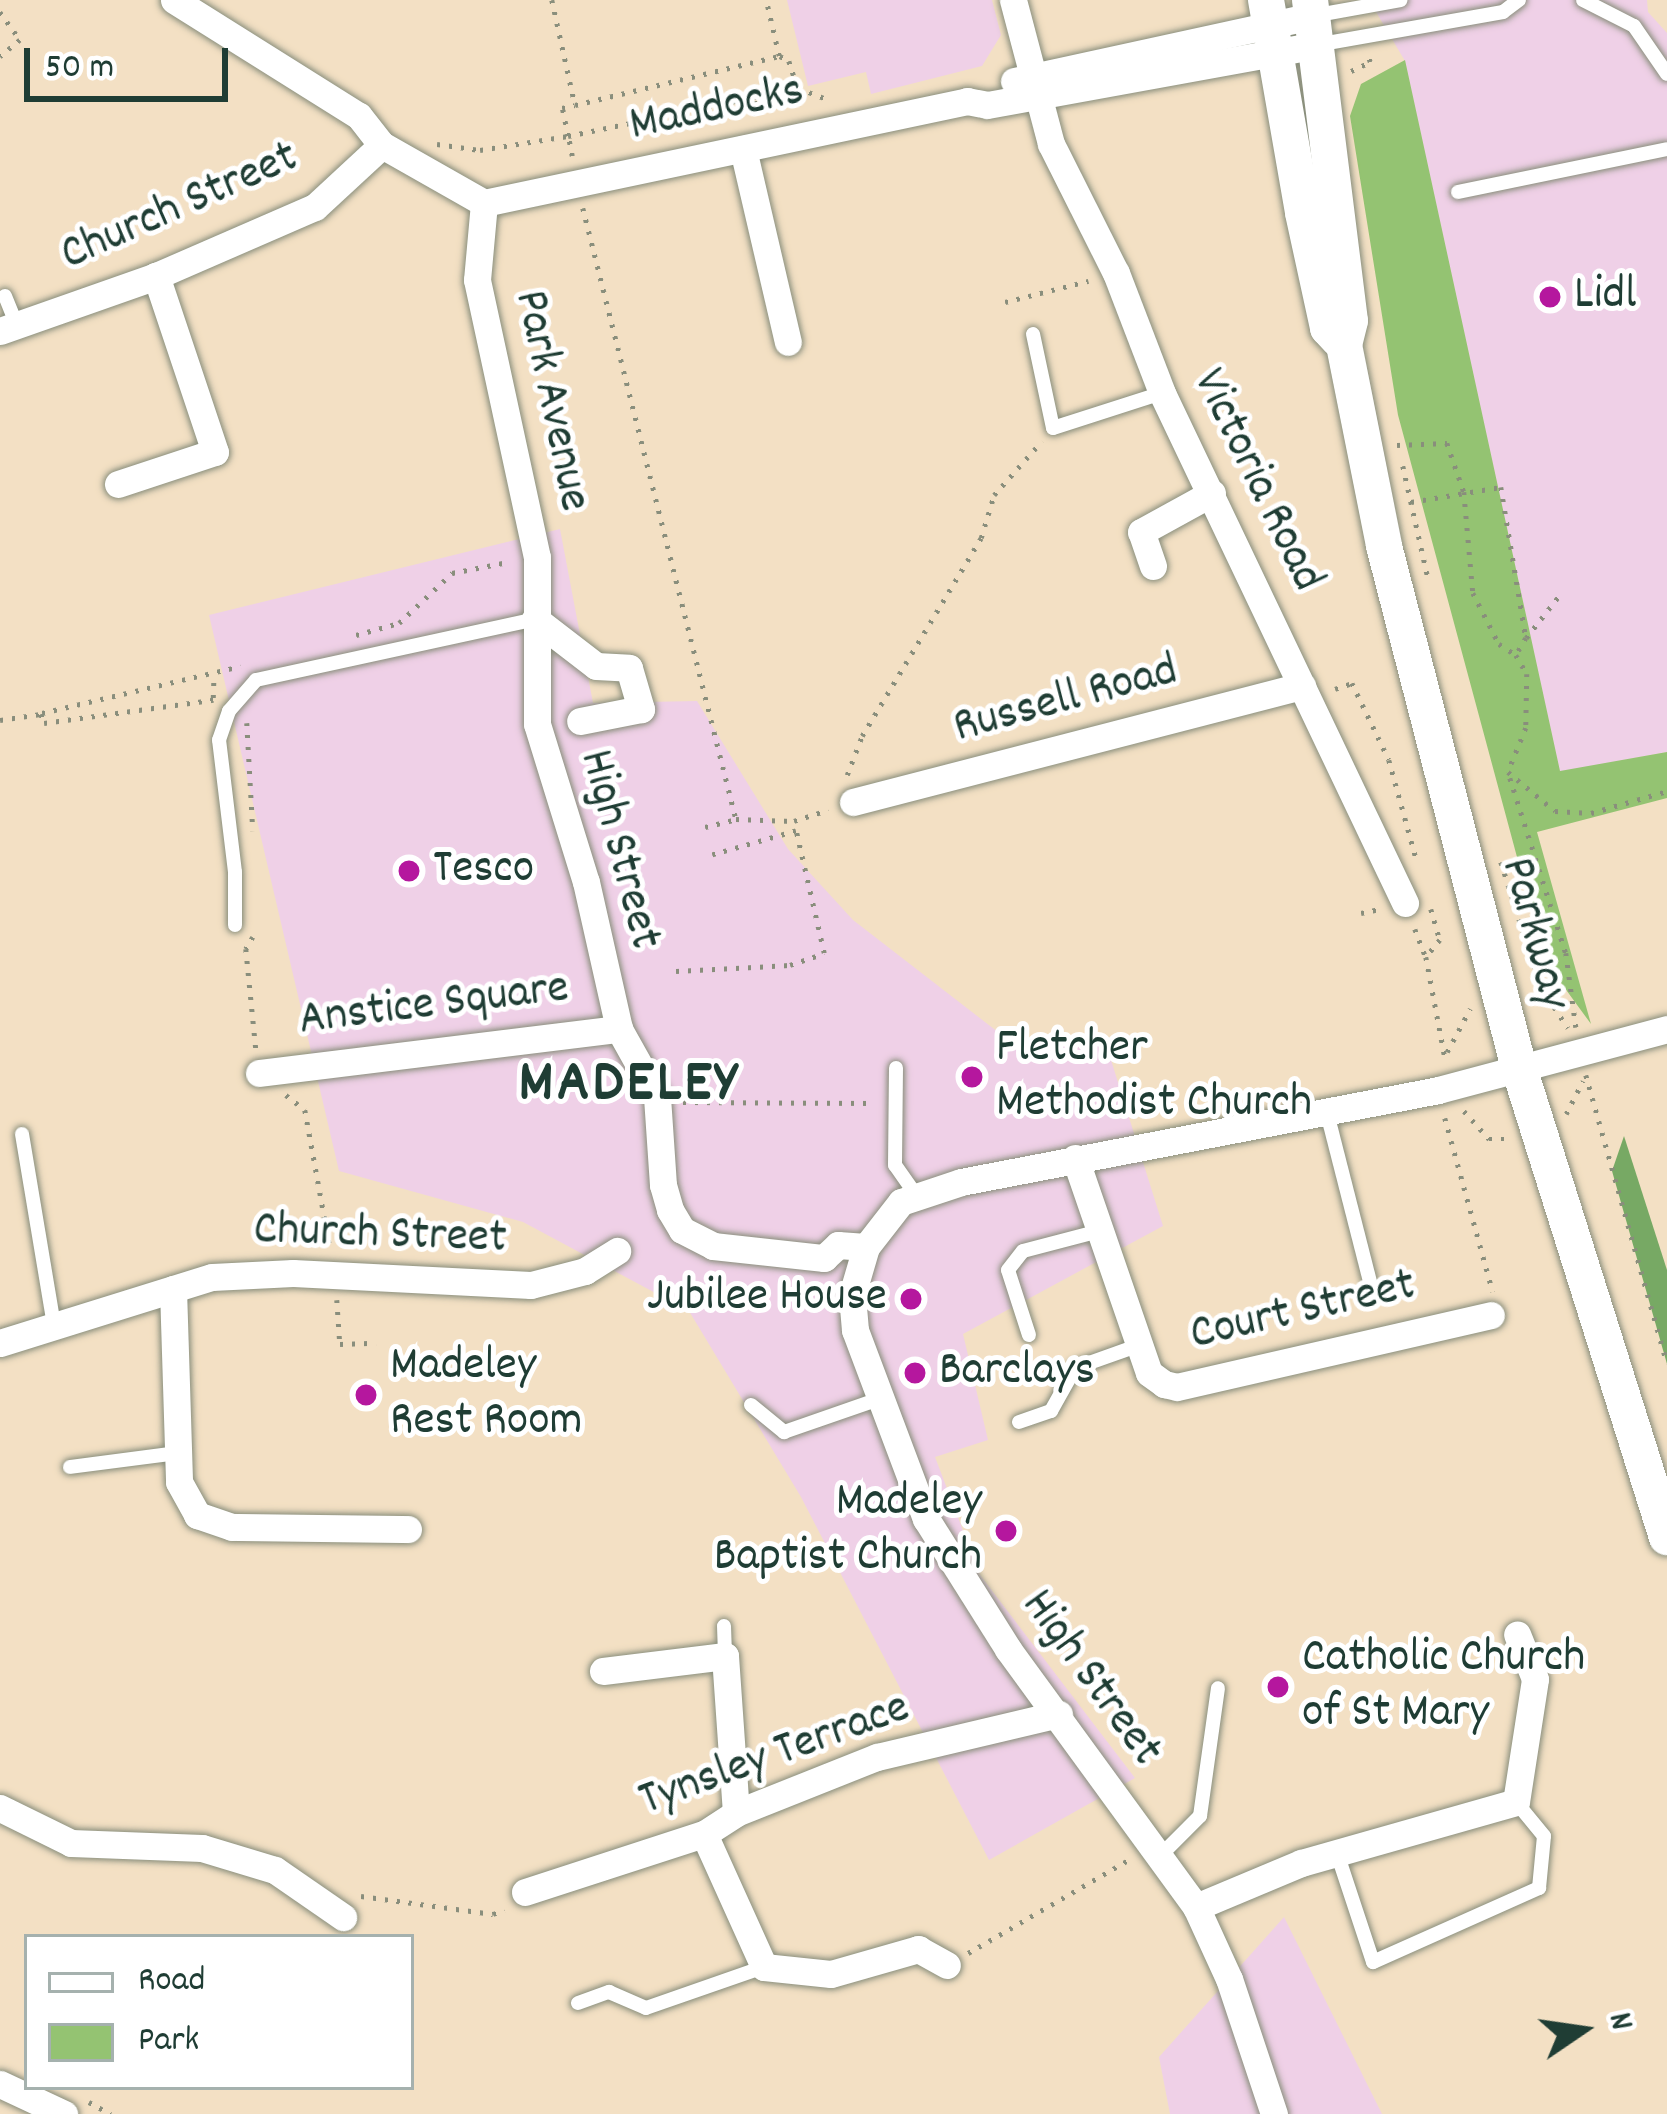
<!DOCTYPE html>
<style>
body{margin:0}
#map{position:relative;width:1667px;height:2114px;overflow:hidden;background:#f3e0c4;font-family:Dekko,sans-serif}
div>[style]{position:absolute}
.built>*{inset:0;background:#efd0e7}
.green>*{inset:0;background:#94c372}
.forest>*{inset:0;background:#77a964}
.path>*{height:4.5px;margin-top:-2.25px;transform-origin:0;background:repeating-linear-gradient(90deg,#898e7c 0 3px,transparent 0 12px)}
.roads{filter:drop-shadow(0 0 3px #898e7c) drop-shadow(0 0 3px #898e7c)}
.lane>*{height:14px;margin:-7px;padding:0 7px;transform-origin:7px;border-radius:7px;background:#fff}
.street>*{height:27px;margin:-13.5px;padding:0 13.5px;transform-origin:13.5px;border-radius:13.5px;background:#fff}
.secondary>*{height:36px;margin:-18px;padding:0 18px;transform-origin:18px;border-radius:18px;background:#fff}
.dots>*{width:33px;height:33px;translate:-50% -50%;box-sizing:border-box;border:6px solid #fff;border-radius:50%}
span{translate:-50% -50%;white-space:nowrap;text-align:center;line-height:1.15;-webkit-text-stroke:10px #fff;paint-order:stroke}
.street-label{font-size:48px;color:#1f3d34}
.poi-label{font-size:48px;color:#1f3d34}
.left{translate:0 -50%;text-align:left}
.right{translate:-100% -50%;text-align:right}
.district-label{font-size:60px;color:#1f3d34;font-weight:700;letter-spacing:3px}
.legend{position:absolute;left:24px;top:1934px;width:390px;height:156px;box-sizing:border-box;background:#fff;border:3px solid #a5b1ae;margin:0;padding:15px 21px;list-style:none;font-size:36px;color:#1f3d34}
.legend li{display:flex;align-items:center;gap:24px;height:60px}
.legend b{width:60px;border:3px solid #a5b1ae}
.north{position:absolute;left:1523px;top:1970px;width:120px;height:120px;-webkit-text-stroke:9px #fff;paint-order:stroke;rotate:77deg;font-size:33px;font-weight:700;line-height:48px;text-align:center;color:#1f3d34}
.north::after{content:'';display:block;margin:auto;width:42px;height:54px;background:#1f3d34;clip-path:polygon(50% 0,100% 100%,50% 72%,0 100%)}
.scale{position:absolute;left:24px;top:48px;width:204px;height:54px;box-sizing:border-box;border:6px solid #1f3d34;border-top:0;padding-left:15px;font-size:36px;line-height:42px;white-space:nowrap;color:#1f3d34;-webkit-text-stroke:9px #fff;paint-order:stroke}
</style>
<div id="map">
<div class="built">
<div style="clip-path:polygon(787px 0,992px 0,1001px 35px,982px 66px,871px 94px,866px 72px,808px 86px)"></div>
<div style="clip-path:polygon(1369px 0,1647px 0,1648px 12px,1667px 33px,1667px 752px,1560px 772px,1405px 61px)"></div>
<div style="clip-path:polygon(560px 529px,593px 703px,697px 701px,788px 849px,853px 920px,1016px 1046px,1106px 1044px,1163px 1226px,963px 1334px,988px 1440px,935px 1457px,980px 1575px,1135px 1778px,989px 1860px,801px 1497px,689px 1311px,523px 1222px,339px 1171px,209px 615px)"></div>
<div style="clip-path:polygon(1284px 1917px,1382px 2114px,1170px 2114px,1159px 2057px)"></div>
</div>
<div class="green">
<div style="clip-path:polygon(1405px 60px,1560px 771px,1667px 752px,1667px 798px,1537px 832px,1591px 1024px,1545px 961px,1398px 415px,1350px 116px,1361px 84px)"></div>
</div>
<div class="forest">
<div style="clip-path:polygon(1624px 1136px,1667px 1270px,1667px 1364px,1612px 1171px)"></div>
</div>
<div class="path">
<div style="left:552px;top:0;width:107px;rotate:77.6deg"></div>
<div style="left:575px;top:105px;width:210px;rotate:-13.5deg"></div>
<div style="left:779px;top:56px;width:57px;rotate:-103.1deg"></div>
<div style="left:0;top:12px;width:34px;rotate:54deg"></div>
<div style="left:20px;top:40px;width:26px;rotate:140deg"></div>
<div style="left:780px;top:56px;width:10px;rotate:29deg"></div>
<div style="left:789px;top:61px;width:28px;rotate:72deg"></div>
<div style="left:798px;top:88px;width:34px;rotate:21deg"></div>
<div style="left:1351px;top:71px;width:21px;rotate:-25deg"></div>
<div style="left:1370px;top:62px;width:9px;rotate:-108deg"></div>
<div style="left:657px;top:116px;width:21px;rotate:79deg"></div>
<div style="left:755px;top:116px;width:19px;rotate:-93deg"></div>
<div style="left:754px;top:97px;width:45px;rotate:-11.6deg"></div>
<div style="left:437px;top:144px;width:43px;rotate:7.9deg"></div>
<div style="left:480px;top:150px;width:89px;rotate:-9deg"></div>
<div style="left:568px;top:136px;width:29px;rotate:-102deg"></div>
<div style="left:562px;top:108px;width:13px;rotate:-13deg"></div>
<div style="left:572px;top:156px;width:20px;rotate:-101deg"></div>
<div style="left:568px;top:136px;width:190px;rotate:-11.8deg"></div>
<div style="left:583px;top:208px;width:630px;rotate:75.94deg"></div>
<div style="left:1005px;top:302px;width:86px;rotate:-14.2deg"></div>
<div style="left:1397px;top:445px;width:50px;rotate:-2.3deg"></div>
<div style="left:1447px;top:443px;width:52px;rotate:70.9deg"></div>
<div style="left:1464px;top:492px;width:101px;rotate:84.9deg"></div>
<div style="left:1473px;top:593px;width:57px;rotate:63deg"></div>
<div style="left:1499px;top:644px;width:20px;rotate:33deg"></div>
<div style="left:1516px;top:655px;width:22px;rotate:60deg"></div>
<div style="left:1527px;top:674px;width:54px;rotate:91.1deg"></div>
<div style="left:1526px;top:728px;width:48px;rotate:112.2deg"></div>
<div style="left:1508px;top:772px;width:61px;rotate:39.7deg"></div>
<div style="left:1555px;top:811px;width:36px;rotate:3deg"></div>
<div style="left:1591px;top:813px;width:79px;rotate:-16.1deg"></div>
<div style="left:1403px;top:466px;width:115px;rotate:77.4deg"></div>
<div style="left:1411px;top:502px;width:91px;rotate:-9.5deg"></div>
<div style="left:1501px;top:487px;width:153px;rotate:80.6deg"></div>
<div style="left:1526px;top:638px;width:20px;rotate:120deg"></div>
<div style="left:356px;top:635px;width:45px;rotate:-15.6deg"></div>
<div style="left:399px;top:623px;width:73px;rotate:-43.3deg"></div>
<div style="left:452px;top:573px;width:57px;rotate:-11.1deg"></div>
<div style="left:1526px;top:638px;width:52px;rotate:-52deg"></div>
<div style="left:1335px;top:689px;width:18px;rotate:-19deg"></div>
<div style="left:1352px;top:683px;width:85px;rotate:64.3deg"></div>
<div style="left:1389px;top:760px;width:102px;rotate:74.6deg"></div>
<div style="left:213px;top:698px;width:24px;rotate:-88deg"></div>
<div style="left:42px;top:713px;width:204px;rotate:-13.3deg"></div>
<div style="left:0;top:720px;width:41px;rotate:-8.3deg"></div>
<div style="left:41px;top:714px;width:9px;rotate:72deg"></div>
<div style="left:44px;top:723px;width:171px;rotate:-7.8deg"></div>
<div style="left:247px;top:723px;width:108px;rotate:86.8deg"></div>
<div style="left:847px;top:775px;width:42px;rotate:-69deg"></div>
<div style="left:862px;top:736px;width:231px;rotate:-59deg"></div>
<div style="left:981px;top:538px;width:45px;rotate:-73.2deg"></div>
<div style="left:994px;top:495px;width:72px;rotate:-48.4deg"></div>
<div style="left:1510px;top:778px;width:184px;rotate:72.3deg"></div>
<div style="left:1566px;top:953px;width:75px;rotate:82.3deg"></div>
<div style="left:705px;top:827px;width:32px;rotate:-14deg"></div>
<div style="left:736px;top:819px;width:58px;rotate:2deg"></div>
<div style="left:794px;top:821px;width:36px;rotate:-18deg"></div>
<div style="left:1501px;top:862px;width:131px;rotate:72.3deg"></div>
<div style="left:1541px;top:987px;width:49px;rotate:56.6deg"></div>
<div style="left:1431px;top:909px;width:32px;rotate:74deg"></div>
<div style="left:1440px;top:940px;width:22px;rotate:129deg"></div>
<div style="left:1426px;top:957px;width:103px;rotate:79.3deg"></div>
<div style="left:1361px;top:913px;width:19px;rotate:-12deg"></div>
<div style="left:1415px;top:929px;width:30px;rotate:69deg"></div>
<div style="left:253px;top:937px;width:14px;rotate:120deg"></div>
<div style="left:246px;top:949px;width:100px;rotate:84.3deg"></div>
<div style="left:676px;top:971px;width:114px;rotate:-3deg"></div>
<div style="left:790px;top:965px;width:36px;rotate:-19deg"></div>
<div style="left:824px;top:953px;width:125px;rotate:-102.9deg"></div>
<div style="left:796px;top:831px;width:87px;rotate:164.1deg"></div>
<div style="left:1447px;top:1052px;width:49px;rotate:-61.9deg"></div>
<div style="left:1586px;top:1075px;width:300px;rotate:74.3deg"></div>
<div style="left:286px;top:1095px;width:24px;rotate:38deg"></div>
<div style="left:305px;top:1110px;width:139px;rotate:79.7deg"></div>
<div style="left:683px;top:1102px;width:192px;rotate:0.3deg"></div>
<div style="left:1464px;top:1111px;width:38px;rotate:48deg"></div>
<div style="left:1489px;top:1139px;width:17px"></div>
<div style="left:1566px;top:1114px;width:37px;rotate:-63deg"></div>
<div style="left:1445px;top:1118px;width:180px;rotate:74.6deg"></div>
<div style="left:337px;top:1300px;width:44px;rotate:86.1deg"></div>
<div style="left:340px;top:1344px;width:36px;rotate:-2deg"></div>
<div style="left:361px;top:1896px;width:133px;rotate:7.8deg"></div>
<div style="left:493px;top:1914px;width:12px;rotate:-20deg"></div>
<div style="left:968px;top:1953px;width:187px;rotate:-30.1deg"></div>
<div style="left:89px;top:2102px;width:25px;rotate:29deg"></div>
</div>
<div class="roads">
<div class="lane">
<div style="left:1583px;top:0;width:57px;rotate:27deg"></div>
<div style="left:1634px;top:26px;width:58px;rotate:55.5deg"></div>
<div style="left:1312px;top:16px;width:90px;rotate:-10.2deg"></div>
<div style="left:1316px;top:45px;width:190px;rotate:-10deg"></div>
<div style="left:1503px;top:12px;width:20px;rotate:-37deg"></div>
<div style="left:1458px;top:192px;width:213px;rotate:-11.6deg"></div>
<div style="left:5px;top:296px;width:31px;rotate:68deg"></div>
<div style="left:1033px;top:334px;width:96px;rotate:78deg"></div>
<div style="left:1053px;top:428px;width:114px;rotate:-17.8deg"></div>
<div style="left:235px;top:925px;width:53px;rotate:-90deg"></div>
<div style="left:235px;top:872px;width:133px;rotate:-96.9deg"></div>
<div style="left:219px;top:740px;width:31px;rotate:-71deg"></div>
<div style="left:229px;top:711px;width:41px;rotate:-48.9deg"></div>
<div style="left:256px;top:680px;width:286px;rotate:-12.3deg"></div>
<div style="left:896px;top:1068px;width:97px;rotate:90.6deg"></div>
<div style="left:895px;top:1165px;width:37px;rotate:55deg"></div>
<div style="left:1327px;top:1113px;width:174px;rotate:75.7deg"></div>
<div style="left:22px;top:1134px;width:195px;rotate:80.5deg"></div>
<div style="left:1029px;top:1335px;width:68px;rotate:-107.9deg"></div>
<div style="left:1008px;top:1270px;width:24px;rotate:-52deg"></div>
<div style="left:1023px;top:1251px;width:79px;rotate:-14.7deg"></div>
<div style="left:751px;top:1405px;width:43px;rotate:39.3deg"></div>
<div style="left:784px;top:1432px;width:101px;rotate:-19.2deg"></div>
<div style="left:1019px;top:1422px;width:34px;rotate:-19deg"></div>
<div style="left:1051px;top:1411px;width:49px;rotate:-60.8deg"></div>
<div style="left:1075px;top:1368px;width:69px;rotate:-19.5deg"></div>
<div style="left:70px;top:1467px;width:109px;rotate:-7.4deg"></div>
<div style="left:724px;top:1626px;width:30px;rotate:88deg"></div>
<div style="left:1337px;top:1853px;width:115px;rotate:71.7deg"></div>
<div style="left:1373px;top:1962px;width:182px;rotate:-24deg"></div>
<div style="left:1539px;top:1888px;width:52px;rotate:-84.5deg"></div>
<div style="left:1544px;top:1836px;width:44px;rotate:-129.5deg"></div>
<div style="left:1162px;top:1854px;width:54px;rotate:-45deg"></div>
<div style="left:1200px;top:1816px;width:129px;rotate:-82deg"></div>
<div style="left:578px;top:2003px;width:33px;rotate:-20deg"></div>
<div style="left:609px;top:1992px;width:40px;rotate:23.4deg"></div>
<div style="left:646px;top:2008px;width:125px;rotate:-19.2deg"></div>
</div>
<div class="street">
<div style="left:174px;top:0;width:218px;rotate:32.1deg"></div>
<div style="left:359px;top:116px;width:37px;rotate:52deg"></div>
<div style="left:382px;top:145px;width:117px;rotate:29.6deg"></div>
<div style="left:1013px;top:0;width:149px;rotate:75.2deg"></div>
<div style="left:1051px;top:144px;width:144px;rotate:63.3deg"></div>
<div style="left:1116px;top:273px;width:129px;rotate:69deg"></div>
<div style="left:1162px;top:393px;width:565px;rotate:64.52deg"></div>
<div style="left:1014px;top:81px;width:305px;rotate:-12.3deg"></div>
<div style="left:743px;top:149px;width:198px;rotate:76.9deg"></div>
<div style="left:484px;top:203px;width:77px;rotate:95.2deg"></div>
<div style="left:477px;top:280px;width:283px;rotate:77.8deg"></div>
<div style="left:537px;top:557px;width:167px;rotate:90deg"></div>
<div style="left:537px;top:724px;width:165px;rotate:72.8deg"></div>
<div style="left:586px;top:882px;width:151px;rotate:77.3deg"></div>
<div style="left:619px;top:1029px;width:78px;rotate:60.8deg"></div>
<div style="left:657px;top:1097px;width:88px;rotate:86.1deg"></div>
<div style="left:663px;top:1185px;width:26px;rotate:74deg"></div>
<div style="left:670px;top:1210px;width:23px;rotate:59deg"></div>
<div style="left:682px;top:1230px;width:35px;rotate:27deg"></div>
<div style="left:713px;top:1246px;width:112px;rotate:6.2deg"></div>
<div style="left:824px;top:1258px;width:19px;rotate:-43deg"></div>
<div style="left:838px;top:1245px;width:28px;rotate:4deg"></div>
<div style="left:484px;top:203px;width:494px;rotate:-11.9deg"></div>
<div style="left:967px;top:101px;width:20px;rotate:11deg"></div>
<div style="left:987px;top:105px;width:334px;rotate:-10.3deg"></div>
<div style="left:0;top:331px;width:165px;rotate:-19.4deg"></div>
<div style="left:156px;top:276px;width:173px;rotate:-23.5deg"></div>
<div style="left:315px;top:207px;width:91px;rotate:-42.8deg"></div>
<div style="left:118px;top:484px;width:102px;rotate:-18.3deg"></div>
<div style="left:215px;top:452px;width:186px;rotate:-108.5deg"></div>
<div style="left:1153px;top:566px;width:36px;rotate:-109deg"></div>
<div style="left:1141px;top:532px;width:81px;rotate:-28.8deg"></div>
<div style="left:535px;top:619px;width:77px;rotate:37.6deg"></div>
<div style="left:596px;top:666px;width:33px;rotate:3deg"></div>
<div style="left:629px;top:668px;width:43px;rotate:73.7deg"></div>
<div style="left:641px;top:709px;width:62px;rotate:168.9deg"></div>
<div style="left:853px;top:802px;width:464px;rotate:-14.5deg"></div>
<div style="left:259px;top:1073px;width:363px;rotate:-7deg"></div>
<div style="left:1075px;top:1158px;width:227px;rotate:71deg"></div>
<div style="left:1149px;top:1373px;width:19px;rotate:36deg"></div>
<div style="left:1164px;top:1384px;width:13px;rotate:13deg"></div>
<div style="left:1177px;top:1387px;width:322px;rotate:-12.9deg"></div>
<div style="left:173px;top:1289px;width:193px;rotate:88.2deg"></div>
<div style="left:179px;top:1482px;width:38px;rotate:61deg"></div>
<div style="left:197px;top:1515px;width:37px;rotate:19deg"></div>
<div style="left:232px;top:1527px;width:176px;rotate:0.7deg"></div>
<div style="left:0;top:1343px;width:222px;rotate:-17.3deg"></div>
<div style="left:212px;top:1277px;width:81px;rotate:-2.8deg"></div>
<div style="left:293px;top:1273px;width:238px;rotate:2.9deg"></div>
<div style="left:531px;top:1285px;width:56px;rotate:-14.5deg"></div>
<div style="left:585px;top:1271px;width:38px;rotate:-32deg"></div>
<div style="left:603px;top:1671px;width:123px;rotate:-7deg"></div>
<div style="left:725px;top:1656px;width:157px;rotate:86deg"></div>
<div style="left:0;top:1808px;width:79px;rotate:26.2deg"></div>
<div style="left:71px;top:1843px;width:131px;rotate:2.2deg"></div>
<div style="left:202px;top:1848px;width:76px;rotate:16.8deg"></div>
<div style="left:275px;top:1870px;width:83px;rotate:34.7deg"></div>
<div style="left:704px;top:1834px;width:146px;rotate:65.7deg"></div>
<div style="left:764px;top:1967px;width:67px;rotate:6deg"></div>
<div style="left:831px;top:1974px;width:91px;rotate:-16deg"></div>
<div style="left:918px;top:1949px;width:33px;rotate:29deg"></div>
<div style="left:525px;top:1892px;width:188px;rotate:-18deg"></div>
<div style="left:704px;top:1834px;width:38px;rotate:-33deg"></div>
<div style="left:736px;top:1813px;width:152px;rotate:-21.7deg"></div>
<div style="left:877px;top:1757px;width:187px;rotate:-13.3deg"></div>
<div style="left:1196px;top:1907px;width:114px;rotate:-22.7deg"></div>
<div style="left:1301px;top:1863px;width:223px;rotate:-15.8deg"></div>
<div style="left:1516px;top:1802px;width:124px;rotate:-81.2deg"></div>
<div style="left:1535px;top:1679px;width:48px;rotate:-111.8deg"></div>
<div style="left:0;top:2084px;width:71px;rotate:25.1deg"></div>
<div style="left:1274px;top:2114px;width:142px;rotate:-108.4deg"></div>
<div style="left:1229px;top:1979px;width:79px;rotate:-114.6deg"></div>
<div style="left:1196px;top:1907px;width:319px;rotate:-126.1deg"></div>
<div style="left:1008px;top:1649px;width:154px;rotate:-122.2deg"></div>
<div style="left:926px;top:1519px;width:202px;rotate:-110.6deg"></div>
<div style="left:855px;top:1330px;width:35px;rotate:-95deg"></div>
<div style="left:852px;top:1295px;width:50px;rotate:-73.7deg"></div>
<div style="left:866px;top:1247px;width:57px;rotate:-52.1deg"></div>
<div style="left:901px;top:1202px;width:63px;rotate:-18.4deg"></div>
<div style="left:961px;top:1182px;width:486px;rotate:-10.9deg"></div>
<div style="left:1438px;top:1090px;width:237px;rotate:-14.9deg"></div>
</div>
<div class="secondary">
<div style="left:1266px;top:0;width:216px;rotate:80.1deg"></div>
<div style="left:1303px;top:213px;width:118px;rotate:77.7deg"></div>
<div style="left:1328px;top:328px;width:16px;rotate:47deg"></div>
<div style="left:1310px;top:0;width:323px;rotate:82.9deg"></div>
<div style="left:1350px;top:321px;width:25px;rotate:104deg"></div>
<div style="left:1344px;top:345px;width:205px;rotate:78.7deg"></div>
<div style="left:1384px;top:546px;width:539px;rotate:75.5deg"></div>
<div style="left:1519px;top:1068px;width:492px;rotate:72.5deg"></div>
</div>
</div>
<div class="dots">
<div style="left:1550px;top:297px;background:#b5179e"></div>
<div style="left:409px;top:871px;background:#b5179e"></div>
<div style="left:972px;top:1077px;background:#b5179e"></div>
<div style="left:911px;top:1299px;background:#b5179e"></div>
<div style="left:915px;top:1373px;background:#b5179e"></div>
<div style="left:366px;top:1395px;background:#b5179e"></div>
<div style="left:1006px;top:1531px;background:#b5179e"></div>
<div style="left:1278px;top:1687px;background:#b5179e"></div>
</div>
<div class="street-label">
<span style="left:717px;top:110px;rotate:-12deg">Maddocks</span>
<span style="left:180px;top:208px;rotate:-24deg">Church Street</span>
<span style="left:550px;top:401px;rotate:78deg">Park Avenue</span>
<span style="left:1256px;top:481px;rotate:64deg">Victoria Road</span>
<span style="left:1066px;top:701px;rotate:-15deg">Russell Road</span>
<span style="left:618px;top:850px;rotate:75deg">High Street</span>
<span style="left:1533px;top:934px;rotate:75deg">Parkway</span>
<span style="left:434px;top:1006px;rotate:-7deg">Anstice Square</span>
<span style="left:380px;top:1236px;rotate:2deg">Church Street</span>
<span style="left:1303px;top:1312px;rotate:-13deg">Court Street</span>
<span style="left:1090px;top:1679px;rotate:54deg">High Street</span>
<span style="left:775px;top:1756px;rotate:-20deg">Tynsley Terrace</span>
</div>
<div class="poi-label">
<span class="left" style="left:1574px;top:297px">Lidl</span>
<span class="left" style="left:433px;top:871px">Tesco</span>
<span class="left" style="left:996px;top:1077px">Fletcher<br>Methodist Church</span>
<span class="right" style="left:887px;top:1299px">Jubilee House</span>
<span class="left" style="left:390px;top:1395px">Madeley<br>Rest Room</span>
<span class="left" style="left:939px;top:1373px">Barclays</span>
<span class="right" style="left:982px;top:1531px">Madeley<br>Baptist Church</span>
<span class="left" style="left:1302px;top:1687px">Catholic Church<br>of St Mary</span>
</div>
<div class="district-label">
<span style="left:629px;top:1086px">MADELEY</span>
</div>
<ul class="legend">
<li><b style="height:15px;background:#fff"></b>Road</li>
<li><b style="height:33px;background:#94c372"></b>Park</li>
</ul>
<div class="north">N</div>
<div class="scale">50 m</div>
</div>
